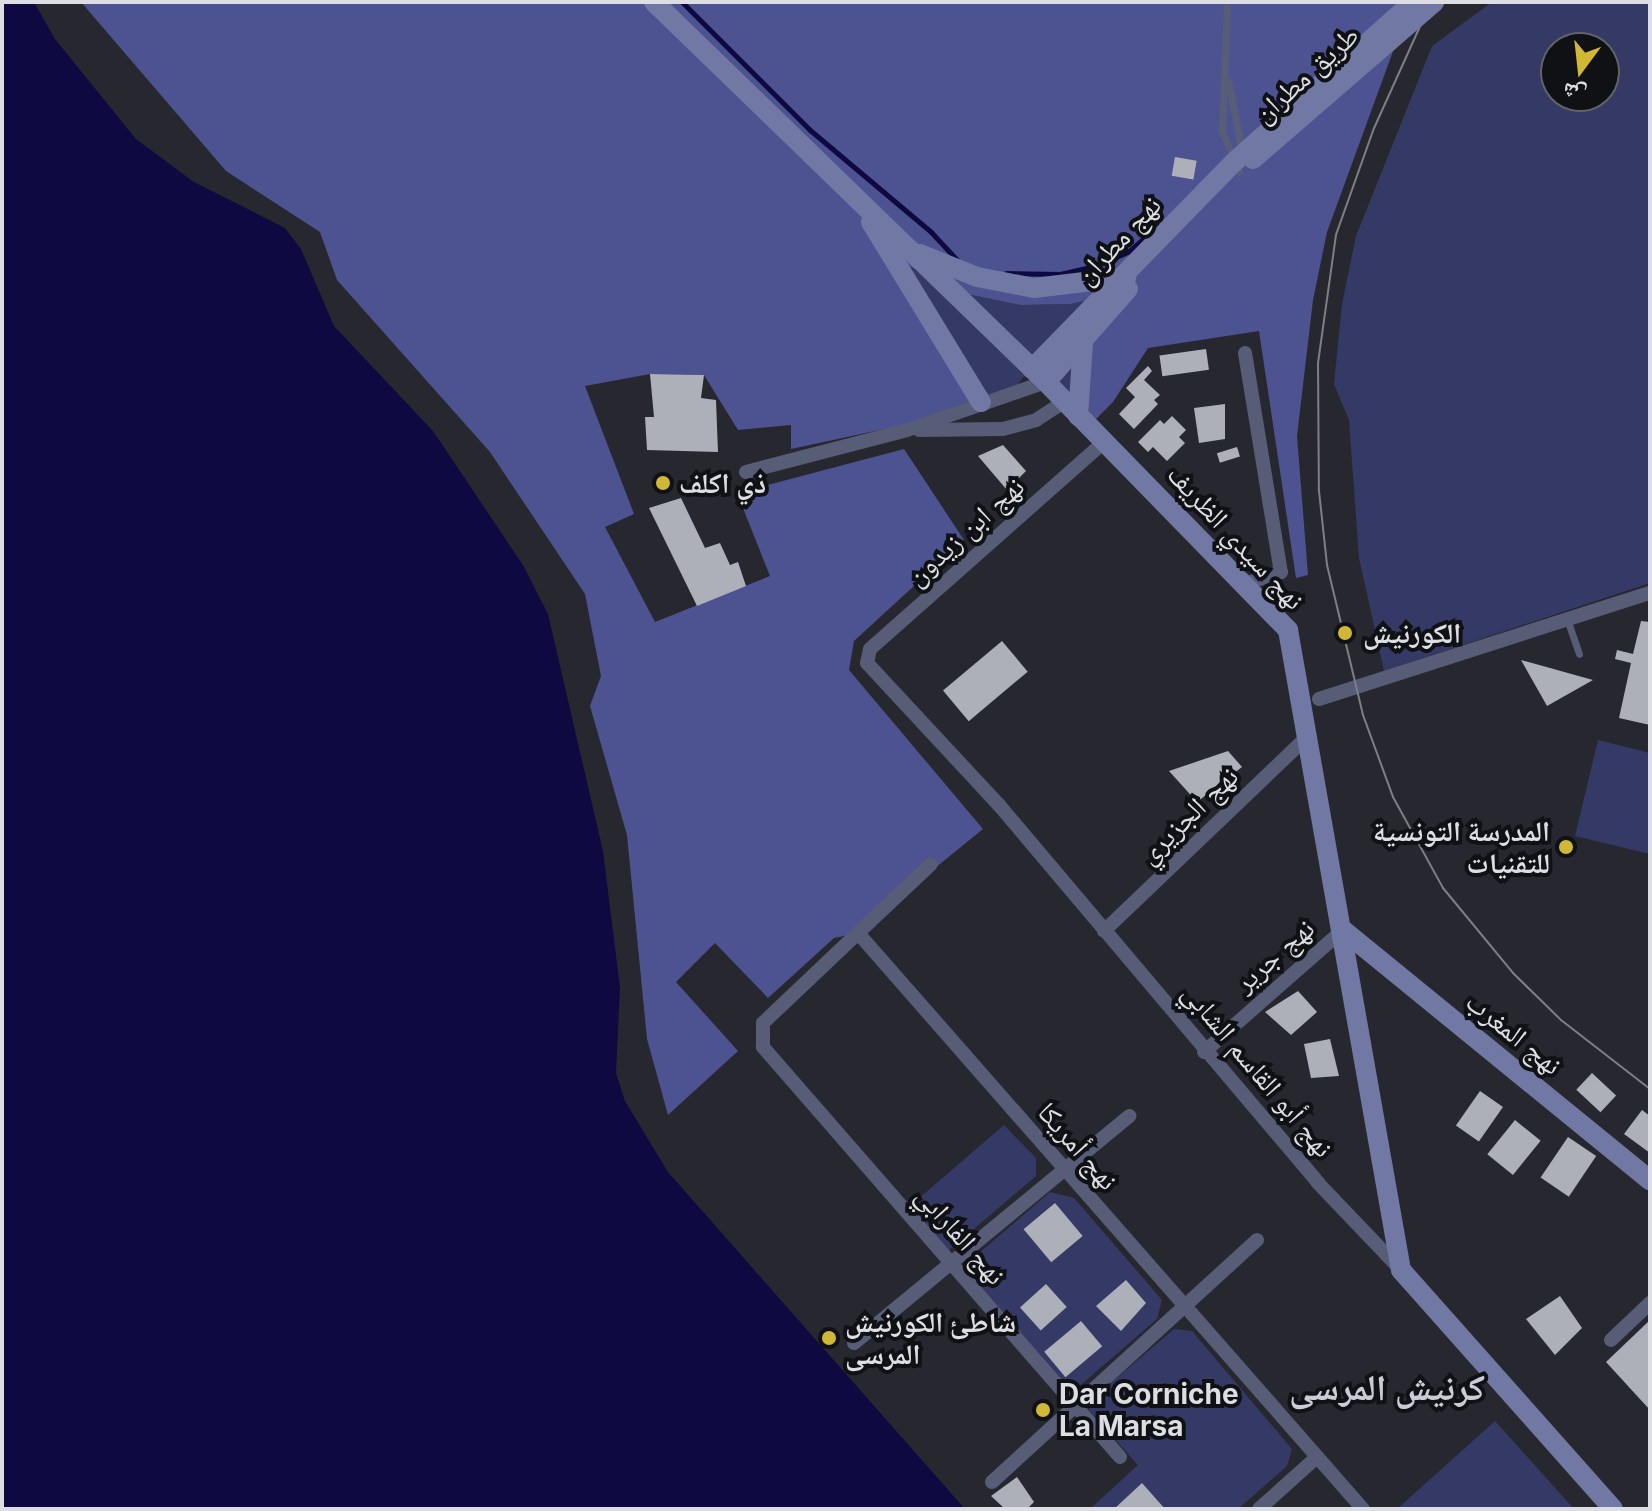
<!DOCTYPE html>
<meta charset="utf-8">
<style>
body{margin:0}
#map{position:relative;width:1652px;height:1511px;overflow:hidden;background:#27282f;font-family:Inter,"Noto Naskh Arabic",sans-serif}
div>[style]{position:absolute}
.green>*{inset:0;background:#353966}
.forest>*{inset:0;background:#4d5391}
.water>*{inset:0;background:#0f0941}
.stream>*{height:5px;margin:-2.5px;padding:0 2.5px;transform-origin:2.5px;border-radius:2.5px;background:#0f0941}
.building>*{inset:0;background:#aeb0b9;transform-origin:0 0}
.lane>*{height:7px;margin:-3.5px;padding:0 3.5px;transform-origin:3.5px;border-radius:3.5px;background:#575c77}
.street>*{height:14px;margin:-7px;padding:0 7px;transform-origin:7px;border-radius:7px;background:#575c77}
.secondary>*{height:20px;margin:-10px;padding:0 10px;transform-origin:10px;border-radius:10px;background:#7178a4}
.tram>*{height:2px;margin:-1px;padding:0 1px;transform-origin:1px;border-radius:1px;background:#7e7f85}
.secondary-bridge>*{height:20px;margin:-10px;padding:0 10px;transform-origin:10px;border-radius:10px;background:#7178a4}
.dots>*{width:22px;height:22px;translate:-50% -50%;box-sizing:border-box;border:4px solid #101114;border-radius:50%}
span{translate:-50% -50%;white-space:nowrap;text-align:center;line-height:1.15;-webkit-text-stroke:8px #101114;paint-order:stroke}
.street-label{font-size:28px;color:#dddee3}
.poi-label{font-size:28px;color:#dddee3;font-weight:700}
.left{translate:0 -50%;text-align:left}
.right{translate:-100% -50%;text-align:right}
.district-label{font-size:36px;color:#caccd5;font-weight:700}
.frame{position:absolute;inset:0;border:4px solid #dddee3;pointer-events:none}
.north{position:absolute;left:1540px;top:32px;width:80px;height:80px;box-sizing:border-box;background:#101114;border:2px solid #626367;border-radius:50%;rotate:195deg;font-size:22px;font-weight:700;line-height:32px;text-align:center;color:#dddee3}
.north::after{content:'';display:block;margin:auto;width:28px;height:36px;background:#d1b736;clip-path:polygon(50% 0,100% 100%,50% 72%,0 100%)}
</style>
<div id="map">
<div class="green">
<div style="clip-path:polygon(evenodd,1492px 2px,1650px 2px,1650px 583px,1384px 671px,1359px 558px,1349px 420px,1334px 384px,1342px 304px,1356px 236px,1432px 46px,1492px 2px,1556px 48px,1604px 48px,1604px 96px,1556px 96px,1556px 48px)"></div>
<div style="clip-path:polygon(904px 264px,962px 293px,1021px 305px,1071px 304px,1114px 294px,1094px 421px,1035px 362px,1012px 392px,989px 394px,975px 383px)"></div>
<div style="clip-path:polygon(1598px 740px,1650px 753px,1650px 854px,1575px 836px)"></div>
<div style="clip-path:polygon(1004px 1125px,1036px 1158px,1036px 1176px,948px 1251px,910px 1206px)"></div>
<div style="clip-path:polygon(1050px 1192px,1074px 1198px,1162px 1300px,1157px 1319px,1076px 1389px,1063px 1388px,969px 1277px,971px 1260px)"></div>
<div style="clip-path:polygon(1174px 1329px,1192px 1331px,1292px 1449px,1287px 1466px,1238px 1509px,1090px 1509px,1138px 1465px,1089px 1410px,1091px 1400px)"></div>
<div style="clip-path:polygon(1495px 1421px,1574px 1509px,1397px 1509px,1465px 1448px)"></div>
</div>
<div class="forest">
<div style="clip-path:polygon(81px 2px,1411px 2px,1327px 232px,1313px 300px,1297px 436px,1308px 575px,1296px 578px,1259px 331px,1148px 348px,1113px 402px,1094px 421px,1076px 387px,1078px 359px,1114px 294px,1071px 304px,1021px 305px,962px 293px,905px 264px,975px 383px,989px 394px,903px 425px,791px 449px,791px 425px,738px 430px,704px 375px,650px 374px,585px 386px,634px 514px,605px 527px,655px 622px,770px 576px,737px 493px,904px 449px,964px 540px,854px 641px,849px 670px,983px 829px,854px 934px,834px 938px,768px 998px,715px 943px,676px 982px,738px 1051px,668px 1115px,647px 1039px,627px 835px,590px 706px,601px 676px,585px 594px,490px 452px,337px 280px,320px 232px,226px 171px)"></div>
</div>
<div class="water">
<div style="clip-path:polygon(2px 2px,34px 2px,55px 39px,136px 139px,194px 182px,285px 228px,301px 249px,334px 326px,433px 431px,523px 565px,548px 614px,603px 851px,620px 987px,616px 1073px,625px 1101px,668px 1172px,965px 1509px,2px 1509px)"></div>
</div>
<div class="stream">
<div style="left:682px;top:2px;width:181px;rotate:45deg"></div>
<div style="left:810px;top:130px;width:158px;rotate:40.1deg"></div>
<div style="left:931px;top:232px;width:40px;rotate:47deg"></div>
<div style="left:1006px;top:273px;width:54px;rotate:1.1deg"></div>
<div style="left:1060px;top:274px;width:37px;rotate:-13deg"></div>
<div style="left:1096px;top:266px;width:35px;rotate:-24deg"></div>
<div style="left:1128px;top:252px;width:40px;rotate:-41deg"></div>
</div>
<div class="building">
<div style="left:1175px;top:157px;width:22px;height:19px;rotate:10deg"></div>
<div style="left:1206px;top:349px;width:21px;height:47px;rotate:82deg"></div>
<div style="clip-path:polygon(1148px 366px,1152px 371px,1144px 380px,1160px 395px,1154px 400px,1158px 404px,1134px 429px,1119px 414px,1135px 397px,1126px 388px)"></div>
<div style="clip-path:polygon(650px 374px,704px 375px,701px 398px,716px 400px,718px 452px,647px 450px,645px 417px,654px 417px)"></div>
<div style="clip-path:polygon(1225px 404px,1225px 439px,1199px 443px,1194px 408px)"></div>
<div style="clip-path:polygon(1172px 416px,1186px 430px,1179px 437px,1185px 443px,1167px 461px,1153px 447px,1148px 452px,1138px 442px,1160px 420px,1164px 424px)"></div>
<div style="clip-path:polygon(1003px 445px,1026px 471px,1007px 490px,978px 456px)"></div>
<div style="left:1237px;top:447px;width:10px;height:21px;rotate:73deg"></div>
<div style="clip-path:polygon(681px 498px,705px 548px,720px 543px,730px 565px,738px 562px,746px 586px,697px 606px,649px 508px)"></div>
<div style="clip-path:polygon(1641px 621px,1650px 622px,1650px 725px,1619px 718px,1631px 663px,1615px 659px,1617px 650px,1633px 654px)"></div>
<div style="left:1002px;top:641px;width:40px;height:77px;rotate:50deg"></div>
<div style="clip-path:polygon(1521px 660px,1593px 680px,1547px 706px)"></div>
<div style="clip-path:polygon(1228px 751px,1242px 767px,1197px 802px,1169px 771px)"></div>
<div style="clip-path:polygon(1298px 991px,1317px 1012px,1291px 1035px,1265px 1012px)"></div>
<div style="clip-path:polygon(1330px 1039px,1339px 1076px,1311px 1078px,1304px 1044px)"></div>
<div style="left:1592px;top:1073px;width:33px;height:23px;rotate:43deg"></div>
<div style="left:1480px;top:1091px;width:28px;height:42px;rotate:35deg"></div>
<div style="clip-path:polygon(1642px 1110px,1650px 1116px,1650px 1153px,1624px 1134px)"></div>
<div style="left:1515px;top:1120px;width:33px;height:44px;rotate:39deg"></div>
<div style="left:1568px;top:1137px;width:34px;height:49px;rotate:34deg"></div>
<div style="left:1055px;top:1203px;width:43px;height:41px;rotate:50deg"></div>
<div style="clip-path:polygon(1126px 1280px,1146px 1303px,1121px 1331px,1096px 1306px)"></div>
<div style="left:1046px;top:1284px;width:31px;height:35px;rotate:48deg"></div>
<div style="clip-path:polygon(1560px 1296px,1582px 1328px,1555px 1355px,1526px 1319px)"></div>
<div style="clip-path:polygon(1650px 1320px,1650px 1410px,1606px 1362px)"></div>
<div style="left:1081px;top:1321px;width:33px;height:48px;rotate:50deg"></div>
<div style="clip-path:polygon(1017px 1477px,1034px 1502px,1027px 1509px,1005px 1509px,991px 1496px)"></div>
<div style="clip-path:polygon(1142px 1483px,1165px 1509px,1114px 1509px)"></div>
</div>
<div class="lane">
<div style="left:1227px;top:2px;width:129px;rotate:92.2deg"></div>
<div style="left:1222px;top:131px;width:44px;rotate:67.5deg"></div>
<div style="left:1228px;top:81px;width:71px;rotate:78.7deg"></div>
<div style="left:1567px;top:619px;width:37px;rotate:71deg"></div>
</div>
<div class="street">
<div style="left:1245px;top:353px;width:222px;rotate:80.7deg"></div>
<div style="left:1281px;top:572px;width:35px;rotate:162deg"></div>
<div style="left:919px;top:430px;width:84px;rotate:-0.7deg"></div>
<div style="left:1003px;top:429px;width:34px;rotate:-15deg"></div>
<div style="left:1036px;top:420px;width:35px;rotate:-33deg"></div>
<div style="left:1104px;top:442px;width:312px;rotate:138.5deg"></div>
<div style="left:870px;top:649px;width:14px;rotate:102deg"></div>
<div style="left:867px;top:663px;width:194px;rotate:47.1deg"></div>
<div style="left:999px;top:805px;width:495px;rotate:49.8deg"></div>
<div style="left:1318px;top:1183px;width:120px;rotate:46.3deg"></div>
<div style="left:746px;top:472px;width:166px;rotate:-14.6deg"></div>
<div style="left:907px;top:430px;width:147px;rotate:-19.1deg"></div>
<div style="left:1319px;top:699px;width:348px;rotate:-17.8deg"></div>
<div style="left:1104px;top:931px;width:281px;rotate:-43.7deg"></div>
<div style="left:858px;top:933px;width:100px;rotate:-43.4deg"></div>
<div style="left:1204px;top:1052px;width:185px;rotate:-41.3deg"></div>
<div style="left:1611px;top:1340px;width:54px;rotate:-43.5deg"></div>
<div style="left:854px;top:1343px;width:357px;rotate:-39.5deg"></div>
<div style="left:1120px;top:1457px;width:544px;rotate:-131.05deg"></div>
<div style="left:763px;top:1047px;width:24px;rotate:-90deg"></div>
<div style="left:763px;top:1023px;width:131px;rotate:-43.5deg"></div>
<div style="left:858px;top:933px;width:766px;rotate:48.76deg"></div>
<div style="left:992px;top:1482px;width:359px;rotate:-42.4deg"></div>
<div style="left:1259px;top:1509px;width:78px;rotate:-41.9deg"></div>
</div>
<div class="secondary">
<div style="left:654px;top:2px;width:546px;rotate:44.11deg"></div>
<div style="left:1046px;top:382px;width:347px;rotate:45.7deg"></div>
<div style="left:1288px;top:630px;width:650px;rotate:79.99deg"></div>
<div style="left:1401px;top:1270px;width:319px;rotate:48.4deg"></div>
<div style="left:871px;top:222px;width:211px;rotate:58.6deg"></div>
<div style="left:920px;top:254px;width:61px;rotate:22deg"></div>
<div style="left:977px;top:277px;width:58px;rotate:10.9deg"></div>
<div style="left:1034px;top:288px;width:93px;rotate:-6.8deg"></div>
<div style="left:1032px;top:369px;width:288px;rotate:-45.7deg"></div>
<div style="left:1233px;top:163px;width:241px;rotate:-41.8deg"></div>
<div style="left:1046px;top:382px;width:124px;rotate:-48.6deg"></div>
<div style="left:1078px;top:416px;width:74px;rotate:-86.1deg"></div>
<div style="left:1343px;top:930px;width:396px;rotate:39.2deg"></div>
</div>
<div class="tram">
<div style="left:1431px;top:2px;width:138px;rotate:114.3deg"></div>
<div style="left:1374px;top:128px;width:114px;rotate:109.6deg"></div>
<div style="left:1336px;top:235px;width:129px;rotate:98deg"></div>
<div style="left:1318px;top:363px;width:128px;rotate:89.6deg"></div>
<div style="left:1319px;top:491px;width:74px;rotate:83.8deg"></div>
<div style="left:1327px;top:565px;width:154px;rotate:76.5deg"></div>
<div style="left:1363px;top:715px;width:87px;rotate:69.9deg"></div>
<div style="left:1393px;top:797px;width:104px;rotate:61.2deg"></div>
<div style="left:1443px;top:888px;width:110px;rotate:50.5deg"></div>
<div style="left:1513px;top:973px;width:67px;rotate:44.4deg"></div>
<div style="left:1561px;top:1020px;width:113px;rotate:37.8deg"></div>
</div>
<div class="secondary-bridge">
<div style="left:1253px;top:159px;width:240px;rotate:-40.9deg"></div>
</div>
<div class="dots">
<div style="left:663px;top:483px;background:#d1b736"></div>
<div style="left:1345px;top:633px;background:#d1b736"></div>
<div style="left:1566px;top:847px;background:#d1b736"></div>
<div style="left:829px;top:1338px;background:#d1b736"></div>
<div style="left:1043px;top:1410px;background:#d1b736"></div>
</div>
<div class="street-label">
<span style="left:1306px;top:74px;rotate:-42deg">طريق مطران</span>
<span style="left:1118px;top:240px;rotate:-47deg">نهج مطران</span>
<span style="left:965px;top:531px;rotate:-42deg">نهج ابن زيدون</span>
<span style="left:1236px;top:537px;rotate:47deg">نهج سيدي الظريف</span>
<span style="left:1188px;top:815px;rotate:-44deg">نهج الجزيري</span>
<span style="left:1274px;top:955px;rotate:-41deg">نهج جرير</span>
<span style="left:1514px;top:1033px;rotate:39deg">نهج المغرب</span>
<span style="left:1258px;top:1070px;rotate:50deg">نهج أبو القاسم الشابي</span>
<span style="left:1078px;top:1146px;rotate:49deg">نهج أمريكا</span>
<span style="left:961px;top:1235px;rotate:49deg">نهج الفارابي</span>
</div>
<div class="poi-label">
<span class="left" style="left:679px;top:483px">ذي اكلف</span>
<span class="left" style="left:1363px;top:633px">الكورنيش</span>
<span class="right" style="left:1550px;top:847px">المدرسة التونسية<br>للتقنيات</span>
<span class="left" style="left:845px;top:1338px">شاطئ الكورنيش<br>المرسى</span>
<span class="left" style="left:1059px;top:1410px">Dar Corniche<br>La Marsa</span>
</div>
<div class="district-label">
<span style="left:1387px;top:1388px">كرنيش المرسى</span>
</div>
<div class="frame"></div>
<div class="north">ش</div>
</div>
